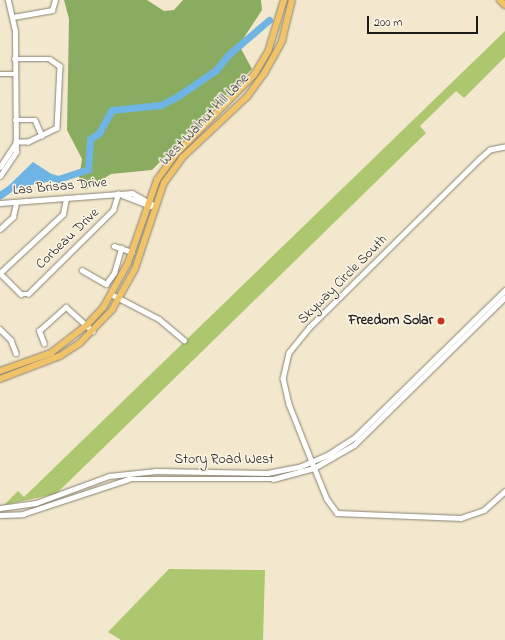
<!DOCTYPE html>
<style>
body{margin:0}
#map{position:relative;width:505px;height:640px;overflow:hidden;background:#f3e8cd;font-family:"Indie Flower",sans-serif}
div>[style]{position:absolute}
.green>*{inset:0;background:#acc76d}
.forest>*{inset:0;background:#89ac60}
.water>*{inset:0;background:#6eb4e5}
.river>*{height:7px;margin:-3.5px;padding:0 3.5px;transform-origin:3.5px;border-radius:3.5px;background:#6eb4e5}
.roads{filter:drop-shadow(0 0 1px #888274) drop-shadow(0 0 1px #888274)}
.minor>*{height:4.5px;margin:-2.25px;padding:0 2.25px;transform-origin:2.25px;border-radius:2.25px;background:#fff}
.major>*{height:5.5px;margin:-2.75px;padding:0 2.75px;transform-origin:2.75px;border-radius:2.75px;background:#f0c369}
.dots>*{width:11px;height:11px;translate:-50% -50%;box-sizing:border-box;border:2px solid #fcf5e5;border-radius:50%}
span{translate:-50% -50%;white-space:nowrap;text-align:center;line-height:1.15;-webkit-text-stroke:3px #fcf5e5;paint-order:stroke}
.street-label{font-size:14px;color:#1c1c1c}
.poi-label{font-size:14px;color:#1c1c1c;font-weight:700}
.right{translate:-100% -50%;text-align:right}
.scale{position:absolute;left:367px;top:16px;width:111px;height:18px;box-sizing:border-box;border:2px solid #1c1c1c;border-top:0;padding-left:5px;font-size:12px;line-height:14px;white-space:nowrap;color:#1c1c1c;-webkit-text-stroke:3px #fcf5e5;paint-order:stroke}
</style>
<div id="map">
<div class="green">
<div style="clip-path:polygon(505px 31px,505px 57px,464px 98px,456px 91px,420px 126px,426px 133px,56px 494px,4px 505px,18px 491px,24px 497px)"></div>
<div style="clip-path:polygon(169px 569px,265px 570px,263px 640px,121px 640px,108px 632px)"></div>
</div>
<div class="forest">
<div style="clip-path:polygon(64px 0,147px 0,164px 11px,174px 10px,183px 0,261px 0,262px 10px,239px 45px,252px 69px,152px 170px,111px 174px,85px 190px,79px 178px,82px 159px,67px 130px,69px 19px)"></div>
</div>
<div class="water">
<div style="clip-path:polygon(33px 162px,53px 175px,50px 180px,67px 174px,69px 178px,15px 188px,0 200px,0 194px)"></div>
</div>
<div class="river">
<div style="left:43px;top:175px;width:16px;rotate:15deg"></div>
<div style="left:58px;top:179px;width:32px;rotate:-18deg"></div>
<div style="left:88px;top:169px;width:30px;rotate:-86deg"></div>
<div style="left:90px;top:139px;width:11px;rotate:-34deg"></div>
<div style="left:99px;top:133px;width:26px;rotate:-61deg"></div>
<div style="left:112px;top:110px;width:49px;rotate:-5.8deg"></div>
<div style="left:161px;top:105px;width:19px;rotate:-28deg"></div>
<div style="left:178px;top:96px;width:46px;rotate:-34.4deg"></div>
<div style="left:216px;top:70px;width:19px;rotate:-51deg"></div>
<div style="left:228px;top:55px;width:54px;rotate:-40.5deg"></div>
<div style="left:0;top:195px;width:18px;rotate:-34deg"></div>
</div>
<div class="roads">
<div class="minor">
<div style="left:13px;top:17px;width:40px;rotate:-10deg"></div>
<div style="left:52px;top:10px;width:10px;rotate:-73deg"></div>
<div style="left:14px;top:59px;width:36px"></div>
<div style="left:50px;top:59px;width:12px;rotate:35deg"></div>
<div style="left:60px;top:66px;width:62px;rotate:92.8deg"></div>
<div style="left:57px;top:128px;width:32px;rotate:154deg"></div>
<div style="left:28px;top:142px;width:12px;rotate:180deg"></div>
<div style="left:0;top:74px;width:14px"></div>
<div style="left:15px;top:120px;width:20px"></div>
<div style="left:35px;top:120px;width:17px;rotate:66deg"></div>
<div style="left:505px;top:147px;width:15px;rotate:169deg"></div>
<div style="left:490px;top:150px;width:13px;rotate:138deg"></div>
<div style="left:480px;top:159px;width:239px;rotate:135.3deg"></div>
<div style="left:310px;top:327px;width:33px;rotate:129deg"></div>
<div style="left:289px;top:353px;width:26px;rotate:103deg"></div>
<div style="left:283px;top:378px;width:27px;rotate:77deg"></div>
<div style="left:289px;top:404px;width:62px;rotate:68.4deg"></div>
<div style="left:312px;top:462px;width:40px;rotate:68deg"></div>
<div style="left:327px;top:499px;width:17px;rotate:54deg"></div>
<div style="left:337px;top:513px;width:124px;rotate:2.3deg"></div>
<div style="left:461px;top:518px;width:24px;rotate:-19deg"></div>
<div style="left:484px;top:510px;width:28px;rotate:-42deg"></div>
<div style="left:0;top:167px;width:27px;rotate:-57deg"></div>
<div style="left:0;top:176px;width:29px;rotate:-56deg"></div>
<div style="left:16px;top:152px;width:121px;rotate:-90.5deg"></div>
<div style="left:15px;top:31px;width:32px;rotate:-103deg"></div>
<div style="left:122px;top:195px;width:30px;rotate:21deg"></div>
<div style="left:0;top:203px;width:132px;rotate:-4.3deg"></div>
<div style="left:132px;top:193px;width:26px;rotate:29deg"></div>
<div style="left:0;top:229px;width:18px;rotate:-43deg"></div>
<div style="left:13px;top:217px;width:14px;rotate:-78deg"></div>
<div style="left:114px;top:246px;width:19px;rotate:18deg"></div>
<div style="left:82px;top:270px;width:28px;rotate:30deg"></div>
<div style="left:106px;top:284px;width:14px;rotate:-54deg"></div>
<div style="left:114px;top:273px;width:26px;rotate:-74deg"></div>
<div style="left:0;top:273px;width:30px;rotate:45deg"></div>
<div style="left:21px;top:294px;width:7px"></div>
<div style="left:28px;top:294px;width:120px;rotate:-44.7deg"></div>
<div style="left:113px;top:210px;width:17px;rotate:-73deg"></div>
<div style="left:0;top:273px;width:86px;rotate:-43.1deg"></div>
<div style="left:63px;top:214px;width:16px;rotate:-79deg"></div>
<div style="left:113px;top:295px;width:52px;rotate:27.6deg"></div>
<div style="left:159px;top:319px;width:33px;rotate:40deg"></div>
<div style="left:0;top:329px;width:16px;rotate:45deg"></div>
<div style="left:11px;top:340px;width:14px;rotate:69deg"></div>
<div style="left:44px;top:344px;width:14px;rotate:-111deg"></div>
<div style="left:39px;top:331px;width:36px;rotate:-42deg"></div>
<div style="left:66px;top:307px;width:36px;rotate:42deg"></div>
<div style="left:0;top:508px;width:36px;rotate:-8deg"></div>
<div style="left:36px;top:503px;width:78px;rotate:-20.3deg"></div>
<div style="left:109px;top:476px;width:47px;rotate:-6.1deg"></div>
<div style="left:156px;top:471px;width:111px;rotate:1deg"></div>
<div style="left:267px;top:473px;width:33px;rotate:-11deg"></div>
<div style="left:299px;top:467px;width:33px;rotate:-23deg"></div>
<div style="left:329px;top:454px;width:31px;rotate:-33deg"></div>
<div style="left:355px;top:437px;width:210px;rotate:-44.4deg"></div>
<div style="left:0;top:515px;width:23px;rotate:-2deg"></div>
<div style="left:23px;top:514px;width:112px;rotate:-18.3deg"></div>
<div style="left:129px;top:479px;width:144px"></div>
<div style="left:273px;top:479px;width:42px;rotate:-15deg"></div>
<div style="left:314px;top:468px;width:46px;rotate:-29.9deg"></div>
<div style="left:354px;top:445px;width:211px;rotate:-44.4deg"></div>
</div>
<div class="major">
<div style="left:500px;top:0;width:7px;rotate:45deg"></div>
<div style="left:0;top:371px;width:54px;rotate:-19.4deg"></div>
<div style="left:51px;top:353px;width:46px;rotate:-37.9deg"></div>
<div style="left:87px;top:325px;width:23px;rotate:-47deg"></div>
<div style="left:103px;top:308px;width:51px;rotate:-60.9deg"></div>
<div style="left:128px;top:263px;width:88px;rotate:-70.7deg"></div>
<div style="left:157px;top:180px;width:32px;rotate:-54deg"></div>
<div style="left:176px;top:154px;width:111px;rotate:-45.4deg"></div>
<div style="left:254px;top:75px;width:27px;rotate:-59deg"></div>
<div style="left:268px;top:52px;width:54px;rotate:-72.9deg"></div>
<div style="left:0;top:379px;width:64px;rotate:-21deg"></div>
<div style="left:60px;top:356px;width:24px;rotate:-33deg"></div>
<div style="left:80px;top:343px;width:46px;rotate:-45.9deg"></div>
<div style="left:112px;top:310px;width:47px;rotate:-60.7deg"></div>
<div style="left:135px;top:269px;width:91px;rotate:-71.4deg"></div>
<div style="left:164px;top:183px;width:31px;rotate:-54deg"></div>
<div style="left:182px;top:158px;width:89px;rotate:-43.2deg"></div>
<div style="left:247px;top:97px;width:29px;rotate:-54deg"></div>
<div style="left:264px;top:74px;width:38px;rotate:-61deg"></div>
<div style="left:282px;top:41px;width:42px;rotate:-76.3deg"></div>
</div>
</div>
<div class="dots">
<div style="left:441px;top:321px;background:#c8321e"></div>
</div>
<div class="street-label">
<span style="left:205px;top:120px;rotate:-46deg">West Walnut Hill Lane</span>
<span style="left:60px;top:187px;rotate:-5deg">Las Brisas Drive</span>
<span style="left:68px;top:239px;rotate:-44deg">Corbeau Drive</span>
<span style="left:343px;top:280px;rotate:-45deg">Skyway Circle South</span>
<span style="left:224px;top:460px">Story Road West</span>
</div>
<div class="poi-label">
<span class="right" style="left:433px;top:321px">Freedom Solar</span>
</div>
<div class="scale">200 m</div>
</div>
